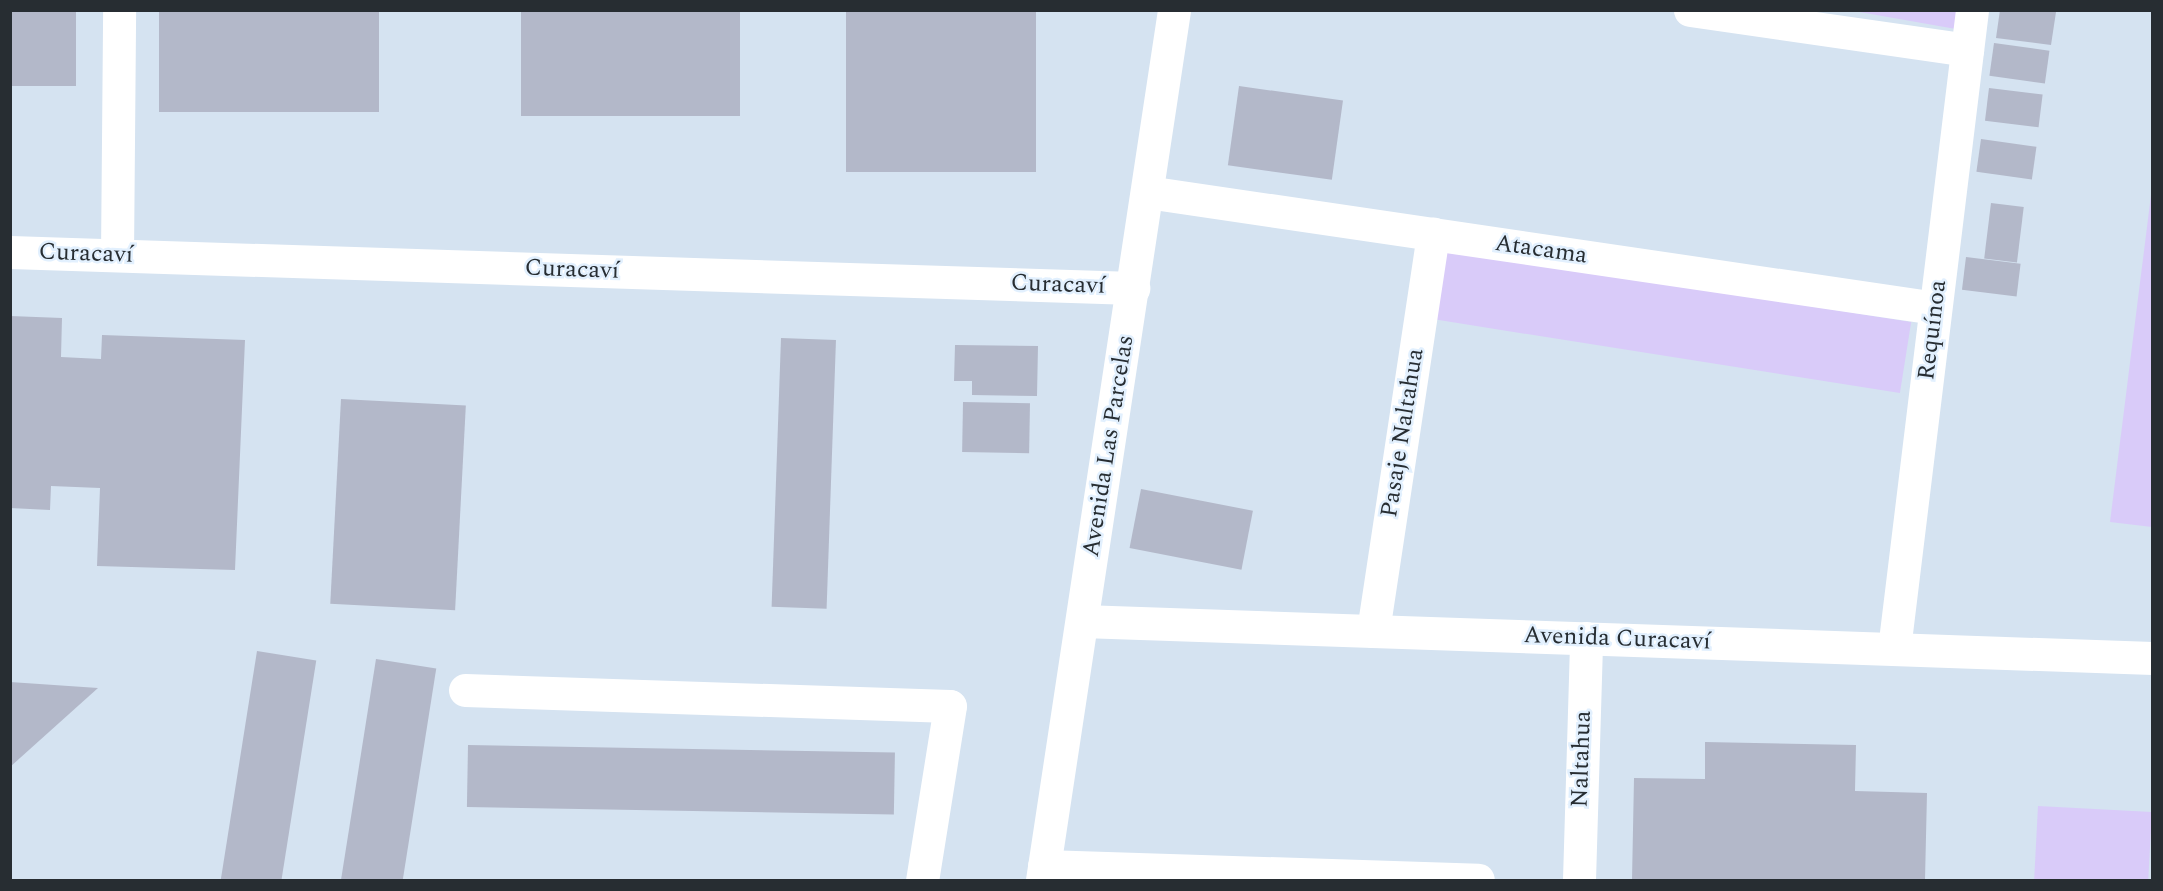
<!DOCTYPE html>
<meta charset="utf-8">
<style>
body{margin:0}
#map{position:relative;width:2163px;height:891px;overflow:hidden;background:#d5e3f1;font-family:Spectral,serif}
div>[style]{position:absolute}
.green>*{inset:0;background:#d9cbf9;transform-origin:0 0}
.building>*{inset:0;background:#b3b8c9;transform-origin:0 0}
.minor>*{height:33px;margin:-16.5px;padding:0 16.5px;transform-origin:16.5px;border-radius:16.5px;background:#fff}
span{translate:-50% -50%;white-space:nowrap;text-align:center;line-height:1.15;-webkit-text-stroke:5px #e2f0fe;paint-order:stroke}
.street-label{font-size:24px;color:#272d32}
.frame{position:absolute;inset:0;border:12px solid #272d32;pointer-events:none}
</style>
<div id="map">
<div class="green">
<div style="clip-path:polygon(1848px 10px,1958px 11px,1956px 29px)"></div>
<div style="clip-path:polygon(2152px 187px,2152px 527px,2110px 522px)"></div>
<div style="left:1444px;top:248px;width:473px;height:72px;rotate:9deg"></div>
<div style="left:2038px;top:806px;width:114px;height:74px;rotate:3deg"></div>
</div>
<div class="building">
<div style="left:12px;top:10px;width:64px;height:76px"></div>
<div style="left:159px;top:10px;width:220px;height:102px"></div>
<div style="left:521px;top:10px;width:219px;height:106px"></div>
<div style="left:846px;top:10px;width:190px;height:162px"></div>
<div style="clip-path:polygon(2000px 10px,2056px 12px,2051px 45px,1996px 38px)"></div>
<div style="left:1994px;top:43px;width:56px;height:33px;rotate:8deg"></div>
<div style="left:1239px;top:86px;width:105px;height:80px;rotate:8deg"></div>
<div style="left:1989px;top:88px;width:54px;height:33px;rotate:7deg"></div>
<div style="left:1981px;top:139px;width:56px;height:33px;rotate:8deg"></div>
<div style="left:1991px;top:203px;width:33px;height:56px;rotate:7deg"></div>
<div style="left:1966px;top:257px;width:55px;height:33px;rotate:7deg"></div>
<div style="clip-path:polygon(10px 316px,62px 318px,61px 357px,101px 359px,102px 335px,245px 340px,235px 570px,97px 566px,100px 488px,51px 486px,50px 510px,10px 508px)"></div>
<div style="left:781px;top:338px;width:55px;height:269px;rotate:2deg"></div>
<div style="clip-path:polygon(955px 345px,1038px 346px,1037px 396px,972px 395px,972px 381px,954px 381px)"></div>
<div style="left:341px;top:399px;width:125px;height:205px;rotate:3deg"></div>
<div style="left:963px;top:402px;width:67px;height:50px;rotate:1deg"></div>
<div style="left:1141px;top:489px;width:114px;height:60px;rotate:11deg"></div>
<div style="left:257px;top:651px;width:60px;height:232px;rotate:9deg"></div>
<div style="left:376px;top:659px;width:61px;height:224px;rotate:9deg"></div>
<div style="clip-path:polygon(10px 682px,98px 688px,10px 767px)"></div>
<div style="clip-path:polygon(1705px 742px,1856px 745px,1855px 791px,1927px 793px,1925px 880px,1632px 880px,1634px 778px,1705px 779px)"></div>
<div style="left:468px;top:745px;width:427px;height:62px;rotate:1deg"></div>
</div>
<div class="minor">
<div style="left:1690px;top:10px;width:280px;rotate:8.2deg"></div>
<div style="left:1147px;top:192px;width:796px;rotate:8.37deg"></div>
<div style="left:10px;top:252px;width:1124px;rotate:1.84deg"></div>
<div style="left:117px;top:255px;width:245px;rotate:-89.5deg"></div>
<div style="left:1082px;top:621px;width:1071px;rotate:1.98deg"></div>
<div style="left:1373px;top:631px;width:402px;rotate:-81.4deg"></div>
<div style="left:1894px;top:649px;width:644px;rotate:-83.04deg"></div>
<div style="left:465px;top:690px;width:485px;rotate:1.9deg"></div>
<div style="left:950px;top:706px;width:176px;rotate:99.1deg"></div>
<div style="left:1044px;top:866px;width:434px;rotate:1.8deg"></div>
<div style="left:1042px;top:880px;width:880px;rotate:-81.37deg"></div>
<div style="left:1579px;top:880px;width:242px;rotate:-88.3deg"></div>
</div>
<div class="street-label">
<span style="left:1541px;top:250px;rotate:8deg">Atacama</span>
<span style="left:86px;top:254px;rotate:2deg">Curacaví</span>
<span style="left:572px;top:270px;rotate:2deg">Curacaví</span>
<span style="left:1058px;top:285px;rotate:2deg">Curacaví</span>
<span style="left:1933px;top:330px;rotate:-83deg">Requínoa</span>
<span style="left:1403px;top:433px;rotate:-81deg">Pasaje Naltahua</span>
<span style="left:1109px;top:446px;rotate:-81deg">Avenida Las Parcelas</span>
<span style="left:1617px;top:639px;rotate:2deg">Avenida Curacaví</span>
<span style="left:1582px;top:759px;rotate:-88deg">Naltahua</span>
</div>
<div class="frame"></div>
</div>
